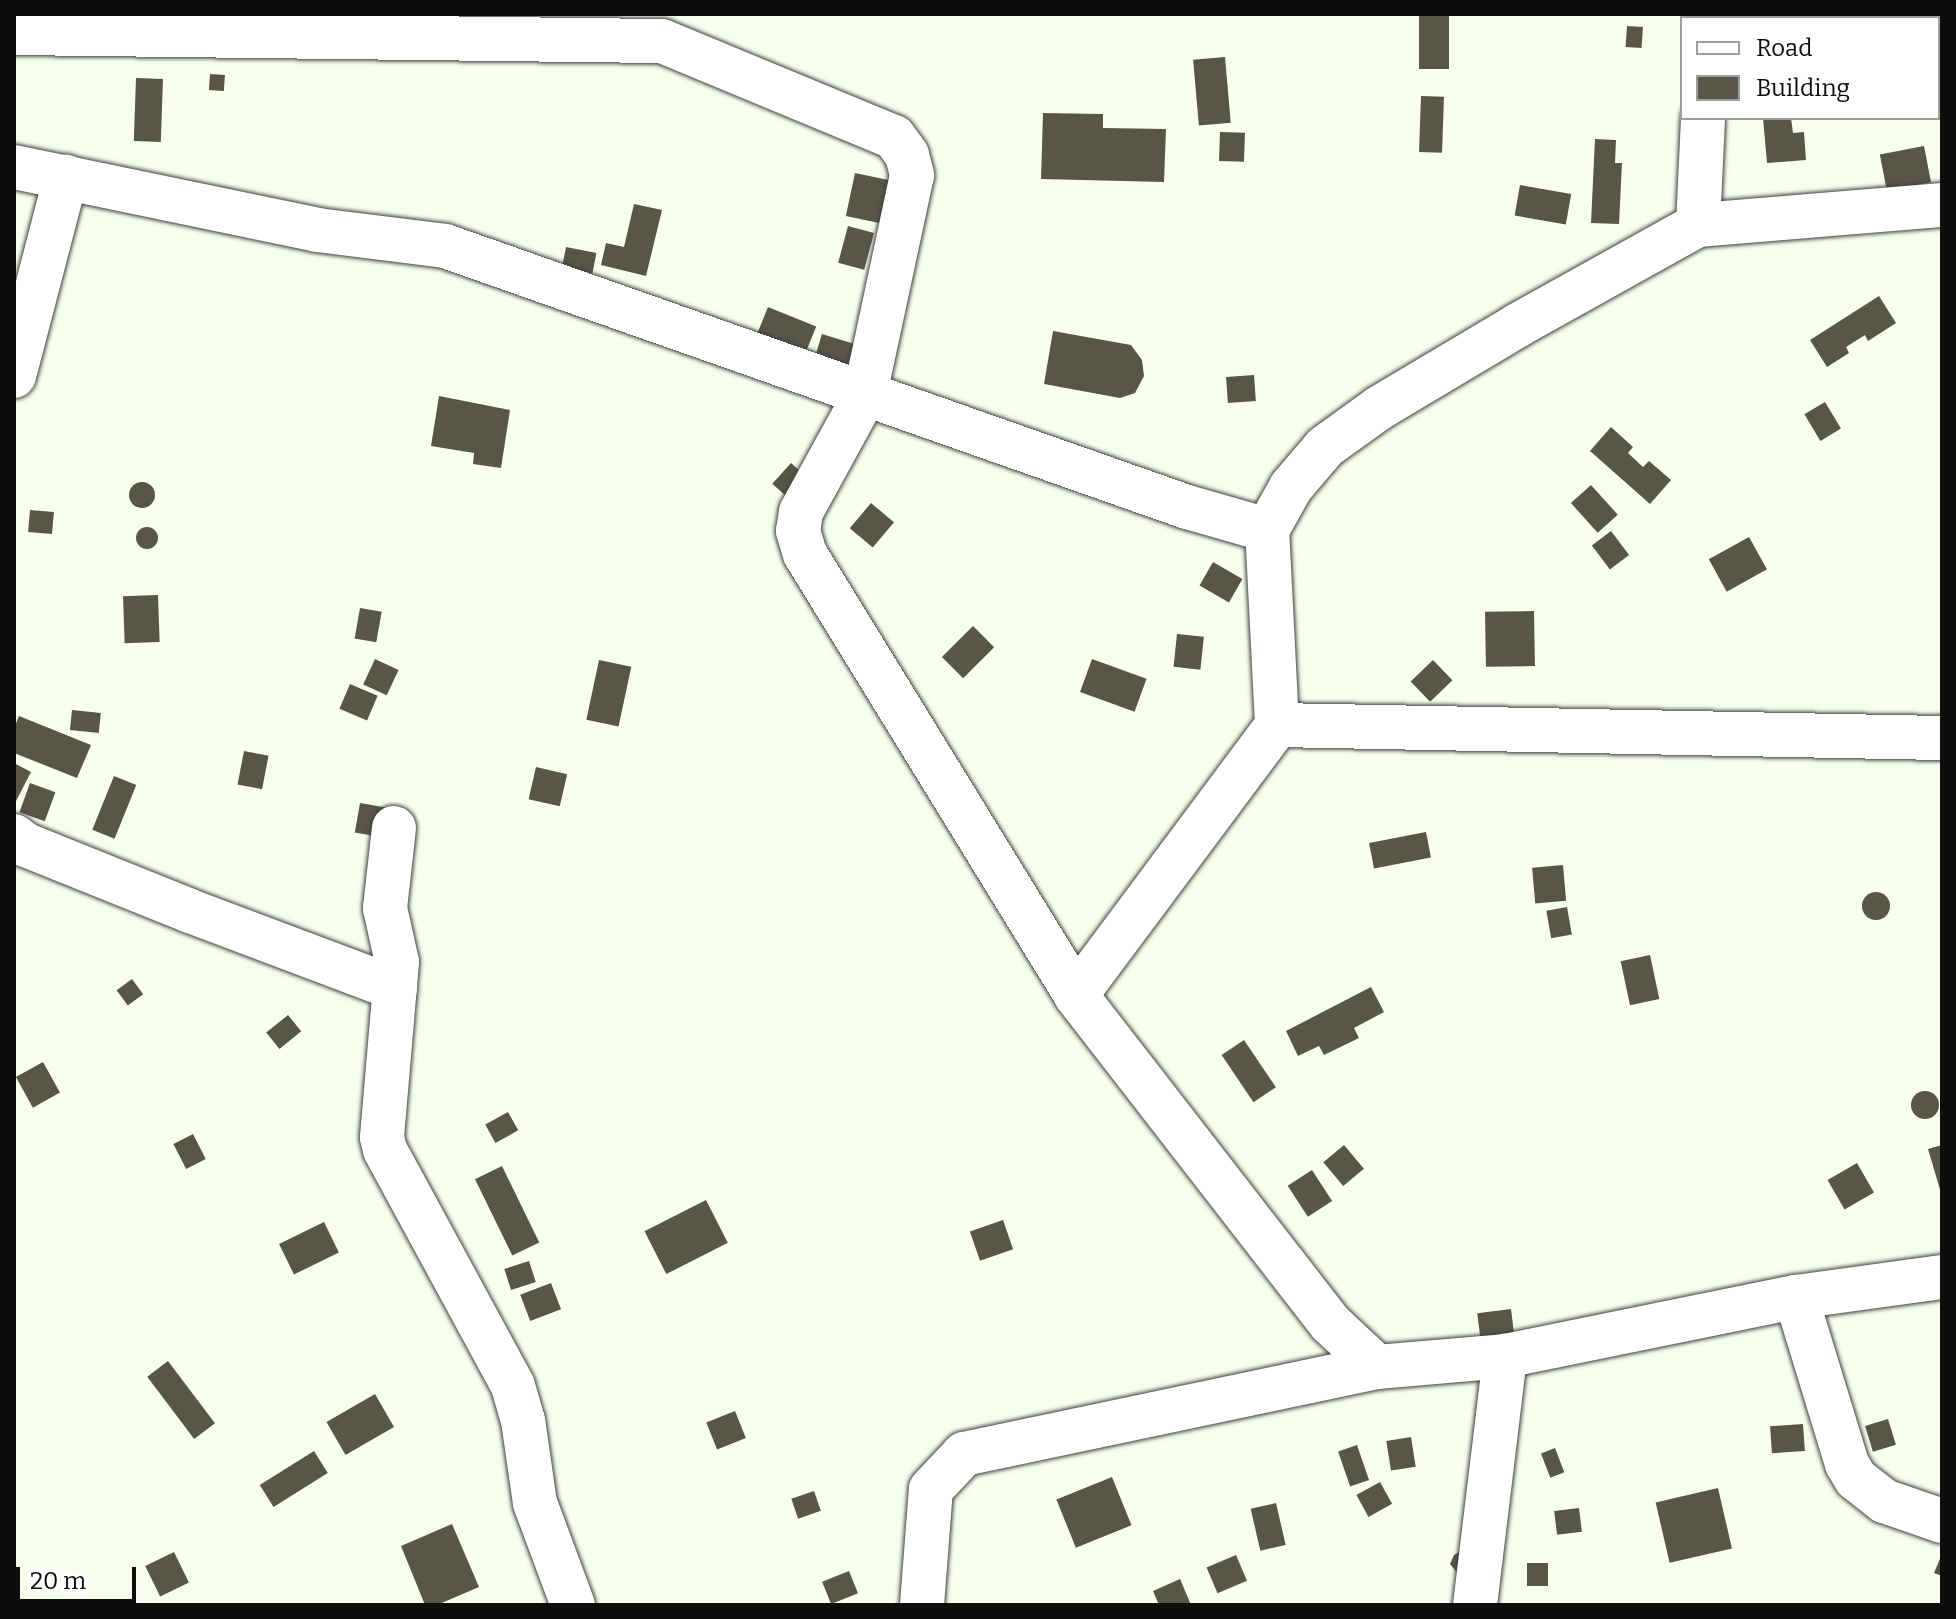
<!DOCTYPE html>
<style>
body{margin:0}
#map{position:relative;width:1956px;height:1619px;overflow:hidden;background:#f8ffed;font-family:Bitter,serif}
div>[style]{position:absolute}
.building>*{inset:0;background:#575648;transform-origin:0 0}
.round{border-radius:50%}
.roads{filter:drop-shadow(0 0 2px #404040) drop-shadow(0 0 2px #404040)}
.minor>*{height:44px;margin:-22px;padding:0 22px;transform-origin:22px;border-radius:22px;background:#fff}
span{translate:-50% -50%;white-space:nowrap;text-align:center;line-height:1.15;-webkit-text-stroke:8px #fff;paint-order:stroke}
.frame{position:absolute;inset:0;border:16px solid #0d0d0d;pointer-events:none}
.legend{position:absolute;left:1680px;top:16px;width:260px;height:104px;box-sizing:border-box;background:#fff;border:2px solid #9e9e9e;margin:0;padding:10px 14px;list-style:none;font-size:24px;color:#0d0d0d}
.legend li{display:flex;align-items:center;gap:16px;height:40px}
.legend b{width:40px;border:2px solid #9e9e9e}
.scale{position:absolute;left:16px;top:1567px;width:120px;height:36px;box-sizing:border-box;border:4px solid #0d0d0d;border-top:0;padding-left:10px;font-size:24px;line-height:28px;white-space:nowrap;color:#0d0d0d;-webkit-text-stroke:6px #fff;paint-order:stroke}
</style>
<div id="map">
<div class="building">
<div style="left:1419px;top:14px;width:30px;height:55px"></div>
<div style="left:1627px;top:26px;width:16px;height:21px;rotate:4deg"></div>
<div style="left:1225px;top:57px;width:66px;height:32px;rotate:85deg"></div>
<div style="left:210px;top:74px;width:15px;height:16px;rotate:4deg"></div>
<div style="left:136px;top:78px;width:27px;height:63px;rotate:2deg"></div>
<div style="left:1421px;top:96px;width:23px;height:56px;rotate:2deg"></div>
<div style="clip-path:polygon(1043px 113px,1103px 114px,1103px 128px,1166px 129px,1164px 182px,1041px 179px)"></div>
<div style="clip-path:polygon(1763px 118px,1791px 118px,1793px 133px,1804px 132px,1806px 160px,1767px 163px)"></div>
<div style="left:1220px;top:132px;width:25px;height:29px;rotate:2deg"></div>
<div style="clip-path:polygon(1595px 139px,1616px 140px,1615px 163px,1622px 163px,1619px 224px,1591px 223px)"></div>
<div style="left:1924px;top:146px;width:37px;height:45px;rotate:79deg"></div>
<div style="left:855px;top:173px;width:40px;height:44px;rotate:12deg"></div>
<div style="left:1520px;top:185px;width:52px;height:31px;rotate:10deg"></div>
<div style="clip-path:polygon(634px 204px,662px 210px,646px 276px,601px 265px,606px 243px,624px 247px)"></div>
<div style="left:848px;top:226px;width:27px;height:38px;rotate:15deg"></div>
<div style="left:566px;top:247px;width:31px;height:21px;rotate:11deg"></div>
<div style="clip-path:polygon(1879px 296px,1896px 323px,1868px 341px,1865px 335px,1846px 347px,1849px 353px,1827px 367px,1810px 340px)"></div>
<div style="left:768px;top:307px;width:52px;height:30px;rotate:22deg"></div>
<div style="clip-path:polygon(1053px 331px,1131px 345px,1142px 360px,1144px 376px,1135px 393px,1120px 398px,1044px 384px)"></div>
<div style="left:822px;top:334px;width:34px;height:30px;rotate:17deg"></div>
<div style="left:1254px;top:375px;width:26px;height:28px;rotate:86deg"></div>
<div style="clip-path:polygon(439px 396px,510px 410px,501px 468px,473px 464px,474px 453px,431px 446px)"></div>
<div style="left:1825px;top:402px;width:31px;height:24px;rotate:59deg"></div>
<div style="clip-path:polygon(1611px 427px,1633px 447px,1628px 453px,1643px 467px,1649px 461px,1671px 480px,1650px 504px,1590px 451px)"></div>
<div style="left:791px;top:463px;width:28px;height:28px;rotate:42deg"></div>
<div class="round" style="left:129px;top:482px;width:26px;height:26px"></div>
<div style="left:1591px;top:485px;width:40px;height:27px;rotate:48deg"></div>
<div style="left:871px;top:503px;width:30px;height:33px;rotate:40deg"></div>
<div style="left:30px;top:510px;width:24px;height:22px;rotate:5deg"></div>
<div class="round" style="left:136px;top:527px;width:22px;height:22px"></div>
<div style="left:1611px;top:531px;width:30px;height:24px;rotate:53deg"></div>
<div style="left:1749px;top:537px;width:37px;height:46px;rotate:61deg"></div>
<div style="left:1213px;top:562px;width:34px;height:27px;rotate:30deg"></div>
<div style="left:158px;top:595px;width:47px;height:35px;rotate:88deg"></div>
<div style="left:360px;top:608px;width:22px;height:31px;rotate:10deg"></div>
<div style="left:1534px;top:611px;width:55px;height:49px;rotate:89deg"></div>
<div style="left:973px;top:626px;width:30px;height:44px;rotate:45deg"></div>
<div style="left:1177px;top:634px;width:27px;height:33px;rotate:6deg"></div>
<div style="left:375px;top:659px;width:26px;height:28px;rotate:25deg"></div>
<div style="left:1092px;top:659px;width:58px;height:35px;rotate:20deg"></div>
<div style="left:599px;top:660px;width:33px;height:61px;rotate:12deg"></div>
<div style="left:1433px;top:660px;width:28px;height:31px;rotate:46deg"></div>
<div style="left:350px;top:684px;width:30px;height:27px;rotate:23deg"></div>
<div style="left:72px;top:710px;width:29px;height:20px;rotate:6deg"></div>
<div style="clip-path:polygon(19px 716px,91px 745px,77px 778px,14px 753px,14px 728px)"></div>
<div style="left:244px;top:751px;width:25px;height:34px;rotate:11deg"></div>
<div style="clip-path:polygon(14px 763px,31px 772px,14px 805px)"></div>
<div style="left:536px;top:767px;width:32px;height:33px;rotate:13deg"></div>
<div style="left:114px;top:776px;width:24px;height:58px;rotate:22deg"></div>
<div style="left:30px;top:783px;width:27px;height:31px;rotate:20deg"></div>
<div style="left:360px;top:803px;width:29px;height:30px;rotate:10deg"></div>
<div style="left:1426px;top:832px;width:26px;height:58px;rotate:79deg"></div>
<div style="left:1563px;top:865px;width:36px;height:31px;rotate:85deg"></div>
<div class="round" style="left:1862px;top:892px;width:28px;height:28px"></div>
<div style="left:1567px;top:907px;width:28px;height:21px;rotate:80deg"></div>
<div style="left:1650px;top:955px;width:45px;height:30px;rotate:78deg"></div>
<div style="left:132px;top:979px;width:19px;height:19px;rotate:54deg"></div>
<div style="clip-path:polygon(1371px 987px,1384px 1012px,1354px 1028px,1359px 1038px,1324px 1055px,1319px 1046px,1298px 1056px,1286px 1031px)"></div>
<div style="left:288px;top:1015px;width:21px;height:28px;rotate:51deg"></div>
<div style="left:1244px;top:1040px;width:57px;height:27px;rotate:56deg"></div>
<div style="left:43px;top:1062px;width:35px;height:31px;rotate:61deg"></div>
<div class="round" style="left:1911px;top:1091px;width:28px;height:28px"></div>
<div style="left:508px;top:1112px;width:21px;height:26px;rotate:61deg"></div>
<div style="left:193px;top:1134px;width:28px;height:22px;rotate:63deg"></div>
<div style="left:1344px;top:1145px;width:31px;height:27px;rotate:50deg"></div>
<div style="clip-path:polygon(1942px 1145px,1942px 1193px,1941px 1193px,1928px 1149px)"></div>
<div style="left:1857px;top:1163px;width:34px;height:34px;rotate:60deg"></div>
<div style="left:502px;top:1166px;width:85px;height:30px;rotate:64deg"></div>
<div style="left:1312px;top:1170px;width:37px;height:29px;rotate:57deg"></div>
<div style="left:706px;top:1200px;width:48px;height:69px;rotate:63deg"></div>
<div style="left:1003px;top:1220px;width:31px;height:35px;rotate:71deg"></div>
<div style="left:324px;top:1222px;width:34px;height:50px;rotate:64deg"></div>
<div style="left:529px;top:1261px;width:22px;height:26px;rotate:72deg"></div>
<div style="left:551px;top:1283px;width:28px;height:33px;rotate:69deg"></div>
<div style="left:1511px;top:1309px;width:32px;height:34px;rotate:83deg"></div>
<div style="left:168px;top:1361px;width:78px;height:26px;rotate:53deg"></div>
<div style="left:375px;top:1394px;width:38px;height:56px;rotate:60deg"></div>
<div style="left:735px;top:1411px;width:29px;height:31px;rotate:68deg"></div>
<div style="left:1888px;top:1419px;width:27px;height:24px;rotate:73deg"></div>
<div style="left:1803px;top:1424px;width:27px;height:33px;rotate:86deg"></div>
<div style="left:1411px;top:1437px;width:30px;height:25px;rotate:81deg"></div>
<div style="left:1357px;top:1445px;width:37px;height:20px;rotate:71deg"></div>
<div style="left:1555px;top:1448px;width:26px;height:15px;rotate:69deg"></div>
<div style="left:314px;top:1451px;width:26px;height:64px;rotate:58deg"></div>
<div style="left:1112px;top:1477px;width:52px;height:60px;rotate:68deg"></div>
<div style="left:1380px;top:1482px;width:25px;height:27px;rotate:61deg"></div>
<div style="left:1718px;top:1488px;width:62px;height:64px;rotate:77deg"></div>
<div style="left:814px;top:1491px;width:21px;height:24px;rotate:71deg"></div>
<div style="left:1276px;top:1503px;width:43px;height:26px;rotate:77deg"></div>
<div style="left:1579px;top:1508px;width:24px;height:25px;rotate:83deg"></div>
<div style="clip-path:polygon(452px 1524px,479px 1587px,437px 1605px,425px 1605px,401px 1546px)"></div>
<div style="clip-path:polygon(1461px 1551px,1459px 1575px,1450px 1564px,1454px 1555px)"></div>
<div style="left:174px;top:1552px;width:34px;height:32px;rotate:64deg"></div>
<div style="clip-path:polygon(1942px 1554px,1942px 1576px,1934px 1573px)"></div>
<div style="left:1236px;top:1555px;width:28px;height:32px;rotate:67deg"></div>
<div style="left:1548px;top:1563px;width:23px;height:21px;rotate:90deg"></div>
<div style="left:849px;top:1571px;width:24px;height:29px;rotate:68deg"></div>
<div style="clip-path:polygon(1180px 1579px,1191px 1605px,1159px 1605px,1153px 1591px)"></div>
</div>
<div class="roads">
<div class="minor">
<div style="left:1708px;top:18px;width:4px;rotate:-90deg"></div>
<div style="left:14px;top:33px;width:648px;rotate:0.71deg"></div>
<div style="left:662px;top:41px;width:251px;rotate:22.5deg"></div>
<div style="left:894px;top:137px;width:22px;rotate:54deg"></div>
<div style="left:907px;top:155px;width:21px;rotate:76deg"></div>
<div style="left:912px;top:175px;width:225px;rotate:102.1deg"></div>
<div style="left:865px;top:395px;width:133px;rotate:118.7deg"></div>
<div style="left:801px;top:512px;width:19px;rotate:99deg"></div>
<div style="left:798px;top:531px;width:24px;rotate:73deg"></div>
<div style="left:805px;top:554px;width:518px;rotate:58.43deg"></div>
<div style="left:14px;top:167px;width:309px;rotate:11.7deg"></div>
<div style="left:317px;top:230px;width:129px;rotate:7.1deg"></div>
<div style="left:445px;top:246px;width:787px;rotate:19.38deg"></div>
<div style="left:1187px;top:507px;width:83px;rotate:16deg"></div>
<div style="left:1698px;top:225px;width:107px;rotate:-87.3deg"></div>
<div style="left:14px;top:376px;width:206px;rotate:-75.4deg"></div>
<div style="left:1277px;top:725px;width:665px;rotate:1.12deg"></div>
<div style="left:394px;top:828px;width:81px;rotate:96.4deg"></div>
<div style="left:385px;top:908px;width:55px;rotate:77.5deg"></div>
<div style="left:397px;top:962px;width:176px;rotate:94.9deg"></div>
<div style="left:382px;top:1137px;width:13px;rotate:77deg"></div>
<div style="left:385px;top:1150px;width:268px;rotate:61.5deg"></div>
<div style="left:513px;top:1386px;width:35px;rotate:74deg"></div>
<div style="left:523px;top:1420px;width:84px;rotate:81.8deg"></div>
<div style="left:535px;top:1503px;width:109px;rotate:69.6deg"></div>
<div style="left:14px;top:836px;width:15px;rotate:37deg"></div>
<div style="left:26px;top:845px;width:177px;rotate:21.9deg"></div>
<div style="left:190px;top:911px;width:219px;rotate:20.6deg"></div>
<div style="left:1796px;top:1297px;width:175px;rotate:73deg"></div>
<div style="left:1847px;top:1464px;width:17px;rotate:59deg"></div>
<div style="left:1856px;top:1479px;width:36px;rotate:38deg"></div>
<div style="left:1884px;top:1501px;width:61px;rotate:19deg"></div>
<div style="left:1377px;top:1367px;width:64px;rotate:-136.9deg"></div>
<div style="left:1330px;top:1323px;width:415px;rotate:-127.8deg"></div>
<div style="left:1076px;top:995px;width:337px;rotate:-53.3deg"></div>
<div style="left:1277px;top:725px;width:195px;rotate:-92.9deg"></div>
<div style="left:1267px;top:530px;width:49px;rotate:-60.8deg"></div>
<div style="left:1291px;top:487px;width:52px;rotate:-49.6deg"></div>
<div style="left:1325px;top:447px;width:67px;rotate:-35.8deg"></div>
<div style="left:1379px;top:408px;width:162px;rotate:-30.8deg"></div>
<div style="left:1518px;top:325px;width:206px;rotate:-29.1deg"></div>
<div style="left:1698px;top:225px;width:245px;rotate:-4.7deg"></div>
<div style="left:922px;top:1605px;width:116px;rotate:-85.6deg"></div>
<div style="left:931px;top:1489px;width:48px;rotate:-46.7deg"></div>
<div style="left:964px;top:1454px;width:422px;rotate:-11.9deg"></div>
<div style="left:1377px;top:1367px;width:128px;rotate:-4.9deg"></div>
<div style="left:1505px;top:1356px;width:297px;rotate:-11.5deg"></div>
<div style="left:1796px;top:1297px;width:147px;rotate:-7.8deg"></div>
<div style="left:1475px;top:1605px;width:251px;rotate:-83.1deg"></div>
</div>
</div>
<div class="frame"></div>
<ul class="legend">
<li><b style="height:10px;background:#fff"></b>Road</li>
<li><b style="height:22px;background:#575648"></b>Building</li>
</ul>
<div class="scale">20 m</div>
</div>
